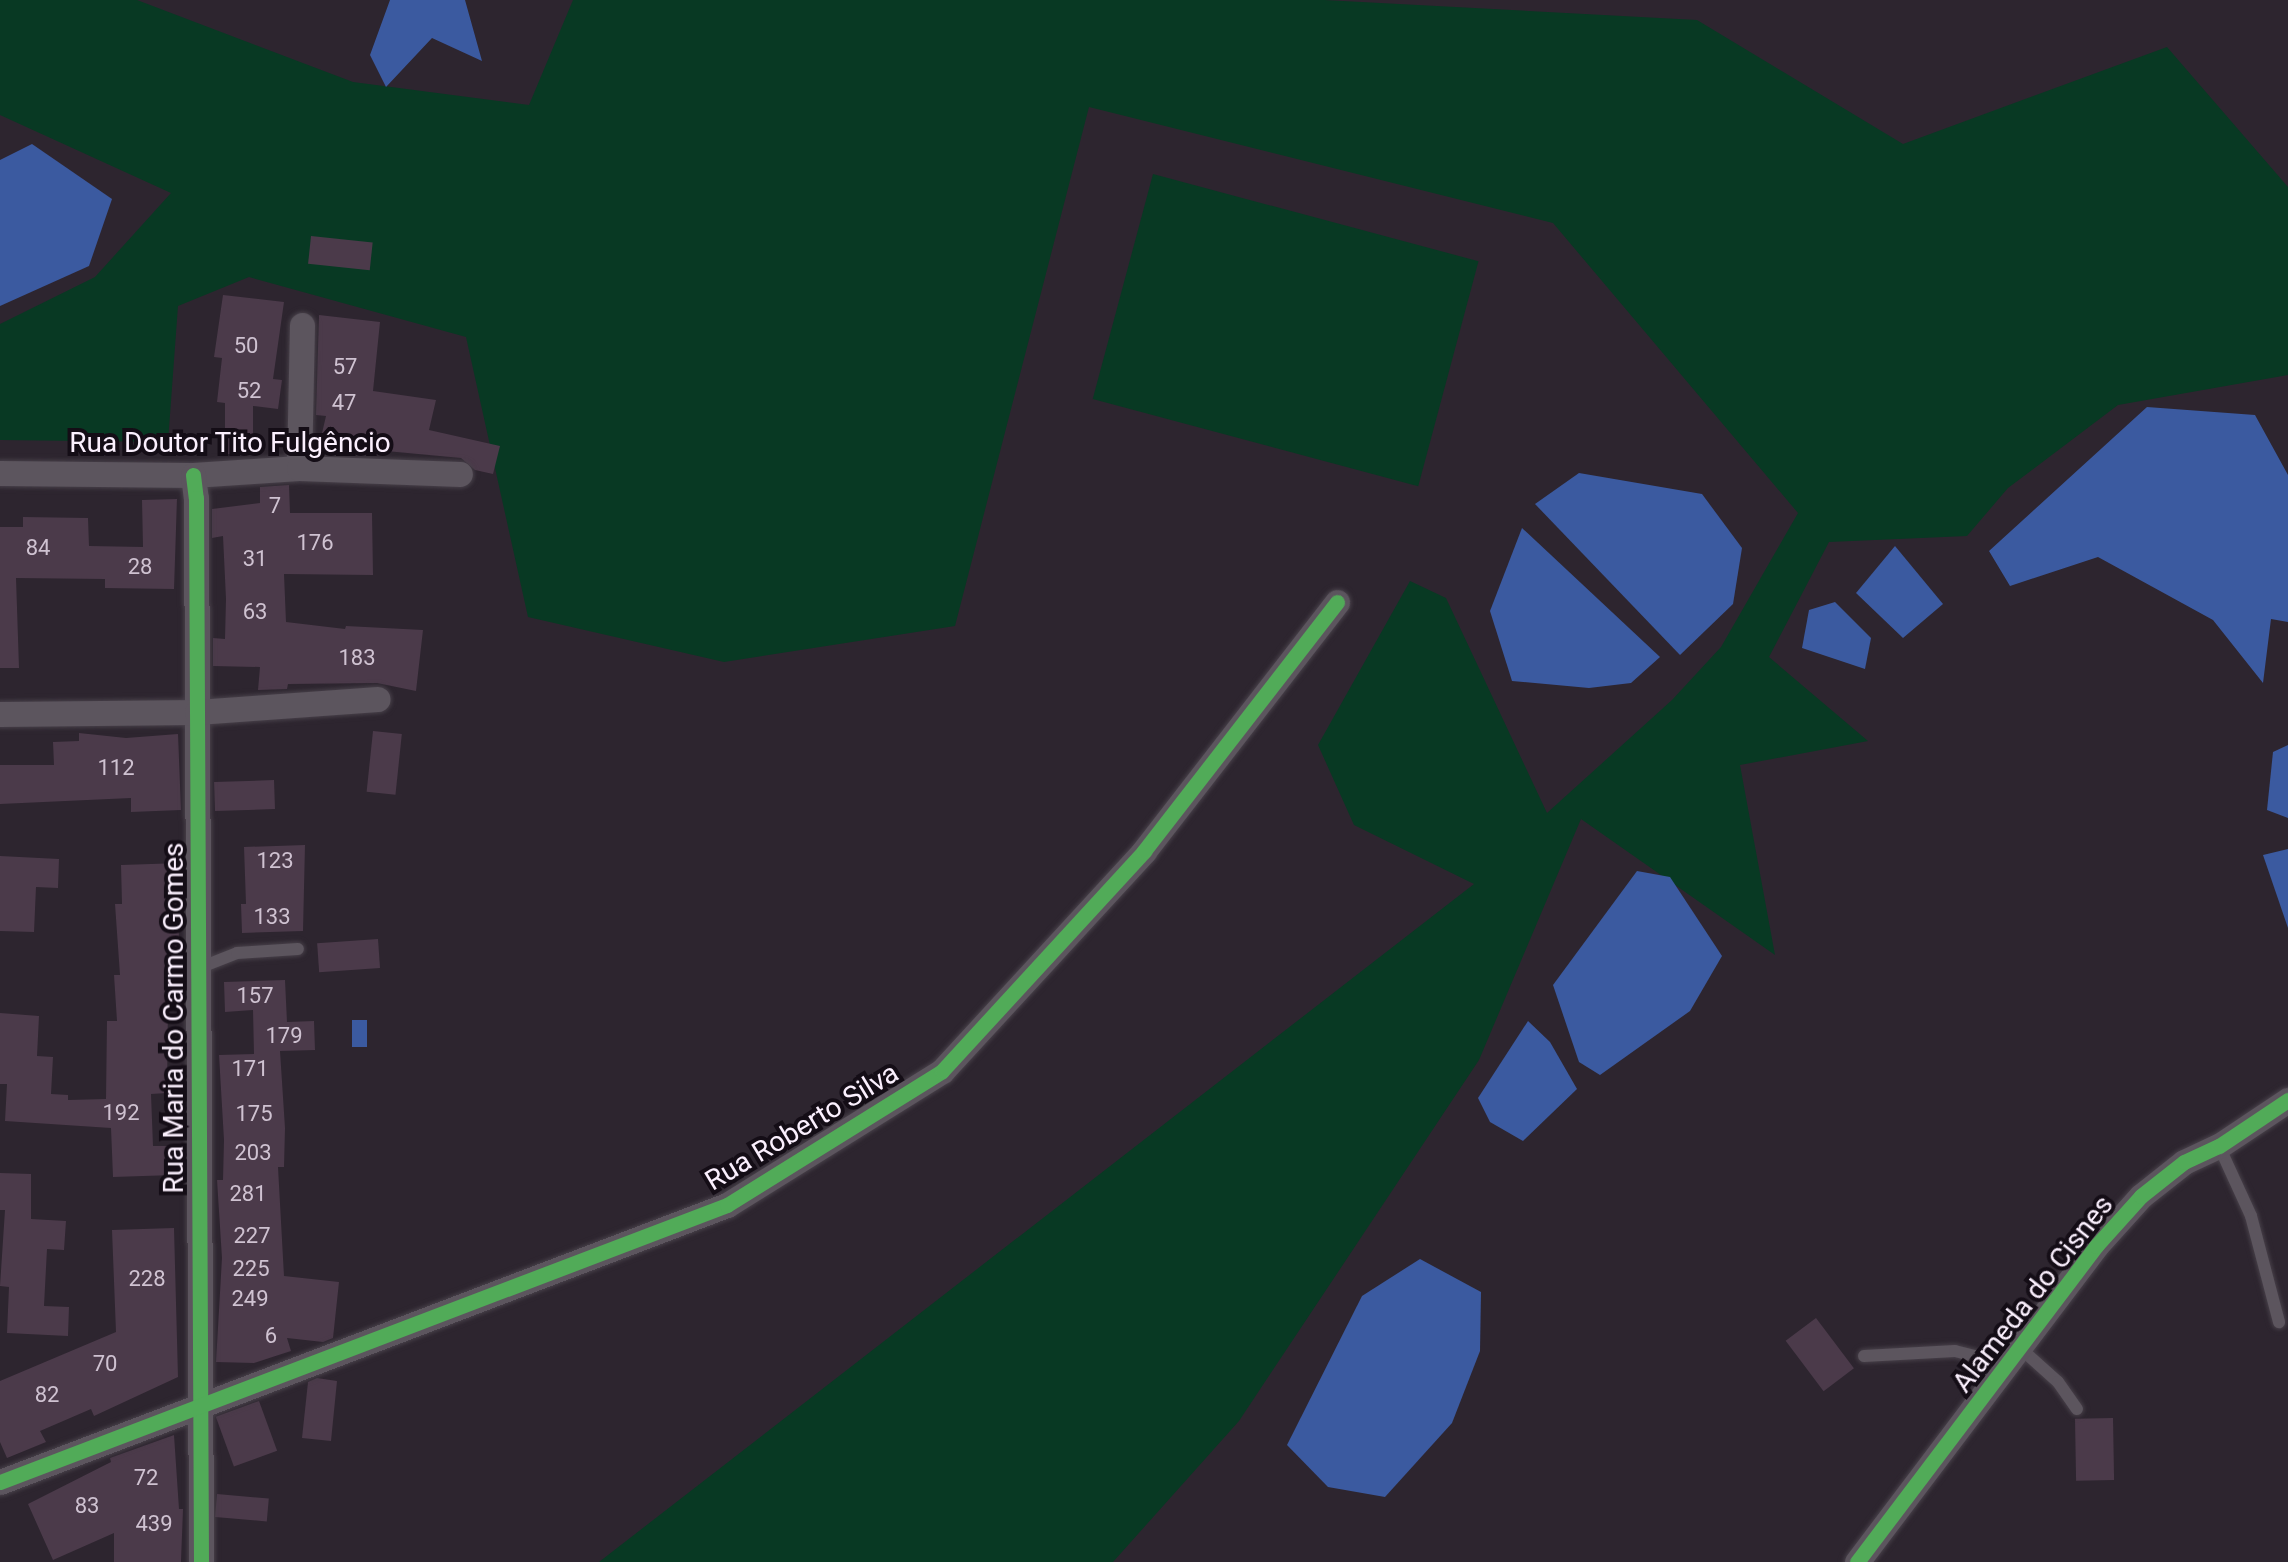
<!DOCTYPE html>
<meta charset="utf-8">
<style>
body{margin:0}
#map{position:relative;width:2288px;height:1562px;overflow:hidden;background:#2d252f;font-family:Roboto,sans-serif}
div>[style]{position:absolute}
.green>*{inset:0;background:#083923;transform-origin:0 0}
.water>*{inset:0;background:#3b5aa0;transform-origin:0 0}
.building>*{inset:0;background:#4b3a4a;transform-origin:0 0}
.roads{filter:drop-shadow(0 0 2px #474049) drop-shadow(0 0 2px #474049)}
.service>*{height:12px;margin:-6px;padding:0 6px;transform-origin:6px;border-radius:6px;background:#5c555e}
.minor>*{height:25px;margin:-12.5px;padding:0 12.5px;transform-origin:12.5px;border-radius:12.5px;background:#5c555e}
.cycleway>*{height:15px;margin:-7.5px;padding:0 7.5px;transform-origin:7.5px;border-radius:7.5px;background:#51ab58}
span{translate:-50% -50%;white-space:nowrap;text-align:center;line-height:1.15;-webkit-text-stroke:8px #140d16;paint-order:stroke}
.number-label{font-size:22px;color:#cfc2d1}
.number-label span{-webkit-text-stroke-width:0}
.street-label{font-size:28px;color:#fbf0fe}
</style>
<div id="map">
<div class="green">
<div style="clip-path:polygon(0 0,137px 0,353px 82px,529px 105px,573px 0,1324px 0,1697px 20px,1903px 144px,2167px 47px,2288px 187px,2288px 375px,2118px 405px,2008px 488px,1967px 536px,1829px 542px,1769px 657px,1868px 741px,1740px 765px,1775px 955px,1581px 819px,1479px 1060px,1239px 1421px,1113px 1562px,599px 1562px,1474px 884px,1354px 825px,1318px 745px,1410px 581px,1446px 598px,1547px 813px,1672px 700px,1721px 647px,1798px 513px,1553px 223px,1089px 107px,955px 626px,724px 662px,528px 617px,466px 337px,249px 277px,178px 306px,168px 442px,0 440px,0 324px,95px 277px,171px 193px,0 115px)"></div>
<div style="left:1153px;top:174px;width:337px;height:233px;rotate:15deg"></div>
</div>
<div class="water">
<div style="clip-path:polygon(390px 0,465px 0,482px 61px,432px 38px,386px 87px,370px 55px)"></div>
<div style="clip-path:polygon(32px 144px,112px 199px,89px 266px,0 306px,0 160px)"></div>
<div style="clip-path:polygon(2147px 407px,2255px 415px,2288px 475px,2288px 622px,2271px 619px,2263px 683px,2213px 620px,2098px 557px,2010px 586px,1989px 551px)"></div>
<div style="clip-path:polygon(1579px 473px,1702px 494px,1742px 548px,1733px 604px,1680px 655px,1535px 504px)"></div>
<div style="clip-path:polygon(1522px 528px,1660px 657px,1631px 683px,1589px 688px,1512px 681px,1490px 611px)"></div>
<div style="clip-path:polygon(1895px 546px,1943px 604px,1903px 638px,1856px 593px)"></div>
<div style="clip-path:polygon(1835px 602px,1871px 638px,1865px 669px,1802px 648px,1809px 610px)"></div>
<div style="clip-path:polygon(2288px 745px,2288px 818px,2267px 810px,2273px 752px)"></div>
<div style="clip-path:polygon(2288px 849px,2288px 928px,2263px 855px)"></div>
<div style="clip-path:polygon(1637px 871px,1670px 877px,1722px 956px,1690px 1011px,1600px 1075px,1579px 1062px,1553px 985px)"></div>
<div style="left:352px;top:1020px;width:15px;height:27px"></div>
<div style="clip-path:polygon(1528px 1021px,1550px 1042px,1577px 1089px,1523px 1141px,1490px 1122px,1478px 1098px)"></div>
<div style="clip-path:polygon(1420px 1259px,1481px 1292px,1480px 1351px,1452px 1423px,1385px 1497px,1328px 1487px,1287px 1445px,1362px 1296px)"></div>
</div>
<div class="building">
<div style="left:311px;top:236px;width:62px;height:28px;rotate:6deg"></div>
<div style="clip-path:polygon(223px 295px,284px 302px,273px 379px,282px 380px,278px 409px,253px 406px,253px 454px,225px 454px,225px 403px,217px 402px,222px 358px,214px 357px)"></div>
<div style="clip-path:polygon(319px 315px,380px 322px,373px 391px,436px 400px,429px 430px,500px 446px,493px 474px,475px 470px,461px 458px,386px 451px,385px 455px,355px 454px,319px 446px,326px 416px,316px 415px)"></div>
<div style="clip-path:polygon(289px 485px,290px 513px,372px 513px,373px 575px,284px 574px,286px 622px,345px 629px,346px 626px,423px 630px,416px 691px,377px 683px,288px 684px,287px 689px,258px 690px,260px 667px,213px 666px,213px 638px,225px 639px,226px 599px,223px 536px,212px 538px,212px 509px,260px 503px,260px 487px)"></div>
<div style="clip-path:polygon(177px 499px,174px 589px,105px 588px,105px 579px,16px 578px,19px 668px,0 668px,0 527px,23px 527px,23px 517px,88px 518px,89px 546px,143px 547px,142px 500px)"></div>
<div style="left:373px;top:731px;width:29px;height:61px;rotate:6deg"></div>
<div style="clip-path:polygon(79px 733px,126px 738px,178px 734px,181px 810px,131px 812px,131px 798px,0 804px,0 765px,54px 765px,53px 742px,79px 741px)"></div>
<div style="left:274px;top:780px;width:29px;height:60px;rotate:88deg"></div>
<div style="clip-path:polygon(305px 845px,303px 931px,242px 933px,241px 904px,246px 904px,244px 847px)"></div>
<div style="clip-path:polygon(0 856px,59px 859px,58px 888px,36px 887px,34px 932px,0 931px)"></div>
<div style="clip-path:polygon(181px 863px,182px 892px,176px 892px,181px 966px,176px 966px,177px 1002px,168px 1003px,167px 1093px,151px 1094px,153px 1146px,173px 1146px,174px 1175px,113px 1177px,111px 1128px,5px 1121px,7px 1084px,0 1084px,0 1013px,39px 1016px,37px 1056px,53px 1057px,51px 1094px,68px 1095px,68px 1100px,106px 1099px,107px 1021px,117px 1021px,114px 975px,120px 975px,115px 904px,122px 904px,121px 865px)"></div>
<div style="left:378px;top:939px;width:29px;height:61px;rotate:86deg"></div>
<div style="clip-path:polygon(285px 980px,287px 1022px,314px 1021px,315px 1050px,280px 1051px,285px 1128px,284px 1167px,278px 1167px,284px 1276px,339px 1282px,333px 1338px,323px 1342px,287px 1338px,291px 1351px,254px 1363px,216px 1362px,222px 1258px,217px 1180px,223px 1180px,224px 1140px,219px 1055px,254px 1054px,253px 1010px,225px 1012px,224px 982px)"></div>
<div style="clip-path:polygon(0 1173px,31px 1174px,31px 1219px,66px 1221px,64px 1250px,47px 1249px,44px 1306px,69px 1307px,68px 1336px,7px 1333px,9px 1287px,0 1286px,5px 1210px,0 1210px)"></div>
<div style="clip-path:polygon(174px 1228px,178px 1377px,94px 1416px,91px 1409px,40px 1431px,46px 1442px,7px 1458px,0 1442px,0 1381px,116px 1332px,112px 1230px)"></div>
<div style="left:1816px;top:1318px;width:63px;height:38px;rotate:53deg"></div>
<div style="clip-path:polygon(317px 1378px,337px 1381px,331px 1441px,302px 1438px,308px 1382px)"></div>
<div style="left:259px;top:1401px;width:53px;height:46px;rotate:70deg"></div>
<div style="left:2113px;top:1418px;width:62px;height:38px;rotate:89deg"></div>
<div style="clip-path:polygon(174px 1435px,179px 1509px,183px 1509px,181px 1562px,114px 1562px,114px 1533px,53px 1560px,28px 1504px,111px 1462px,110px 1458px)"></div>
<div style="left:217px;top:1494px;width:52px;height:23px;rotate:5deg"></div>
</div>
<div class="roads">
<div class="service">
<div style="left:199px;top:968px;width:41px;rotate:-21.5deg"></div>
<div style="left:237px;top:953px;width:61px;rotate:-3.8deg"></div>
<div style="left:2219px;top:1146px;width:77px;rotate:65.4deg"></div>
<div style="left:2251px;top:1216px;width:110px;rotate:75.2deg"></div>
<div style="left:2019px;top:1347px;width:52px;rotate:41.9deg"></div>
<div style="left:2058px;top:1382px;width:33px;rotate:55deg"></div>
<div style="left:1864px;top:1356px;width:91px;rotate:-3.1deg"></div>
<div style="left:1955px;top:1351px;width:53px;rotate:14.3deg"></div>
</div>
<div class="minor">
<div style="left:299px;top:468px;width:143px;rotate:-88.8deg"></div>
<div style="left:0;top:473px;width:193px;rotate:0.6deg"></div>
<div style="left:193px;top:475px;width:106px;rotate:-3.8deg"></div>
<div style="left:299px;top:468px;width:161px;rotate:2.1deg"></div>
<div style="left:193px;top:475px;width:23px;rotate:83deg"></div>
<div style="left:196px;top:498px;width:1064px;rotate:89.73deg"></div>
<div style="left:0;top:714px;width:197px;rotate:-0.6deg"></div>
<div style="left:197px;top:712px;width:181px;rotate:-4.1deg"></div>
<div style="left:0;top:1482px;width:778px;rotate:-20.86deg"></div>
<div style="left:727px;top:1205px;width:253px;rotate:-31.9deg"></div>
<div style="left:942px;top:1071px;width:299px;rotate:-47.4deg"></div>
<div style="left:1144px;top:851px;width:315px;rotate:-52.2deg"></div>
<div style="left:1857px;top:1562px;width:396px;rotate:-52.9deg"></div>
<div style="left:2096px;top:1246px;width:67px;rotate:-48deg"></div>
<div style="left:2141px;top:1196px;width:55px;rotate:-38.3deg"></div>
<div style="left:2184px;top:1162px;width:38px;rotate:-25deg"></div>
<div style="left:2219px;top:1146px;width:83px;rotate:-33.7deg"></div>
</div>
</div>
<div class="cycleway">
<div style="left:193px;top:475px;width:23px;rotate:83deg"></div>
<div style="left:196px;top:498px;width:1064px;rotate:89.73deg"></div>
<div style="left:0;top:1482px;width:778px;rotate:-20.86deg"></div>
<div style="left:727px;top:1205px;width:253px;rotate:-31.9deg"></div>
<div style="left:942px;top:1071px;width:299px;rotate:-47.4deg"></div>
<div style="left:1144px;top:851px;width:315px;rotate:-52.2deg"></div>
<div style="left:1857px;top:1562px;width:396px;rotate:-52.9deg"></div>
<div style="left:2096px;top:1246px;width:67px;rotate:-48deg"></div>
<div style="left:2141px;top:1196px;width:55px;rotate:-38.3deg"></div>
<div style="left:2184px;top:1162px;width:38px;rotate:-25deg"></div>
<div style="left:2219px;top:1146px;width:83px;rotate:-33.7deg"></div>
</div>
<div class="number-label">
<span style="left:246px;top:346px">50</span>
<span style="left:345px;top:367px">57</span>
<span style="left:249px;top:391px">52</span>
<span style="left:344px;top:403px">47</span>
<span style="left:275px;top:506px">7</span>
<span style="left:315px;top:543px">176</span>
<span style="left:38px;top:548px">84</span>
<span style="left:255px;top:559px">31</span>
<span style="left:140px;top:567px">28</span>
<span style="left:255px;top:612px">63</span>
<span style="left:357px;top:658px">183</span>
<span style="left:116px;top:768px">112</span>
<span style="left:275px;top:861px">123</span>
<span style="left:272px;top:917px">133</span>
<span style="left:255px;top:996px">157</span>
<span style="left:284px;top:1036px">179</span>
<span style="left:250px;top:1069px">171</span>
<span style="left:121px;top:1113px">192</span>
<span style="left:254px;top:1114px">175</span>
<span style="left:253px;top:1153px">203</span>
<span style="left:248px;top:1194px">281</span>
<span style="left:252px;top:1236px">227</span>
<span style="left:251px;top:1269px">225</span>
<span style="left:147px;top:1279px">228</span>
<span style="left:250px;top:1299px">249</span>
<span style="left:271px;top:1336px">6</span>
<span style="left:105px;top:1364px">70</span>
<span style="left:47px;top:1395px">82</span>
<span style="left:146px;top:1478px">72</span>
<span style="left:87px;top:1506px">83</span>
<span style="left:154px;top:1524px">439</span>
</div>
<div class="street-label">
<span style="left:230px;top:443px">Rua Doutor Tito Fulgêncio</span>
<span style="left:174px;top:1018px;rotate:-90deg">Rua Maria do Carmo Gomes</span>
<span style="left:802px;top:1127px;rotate:-31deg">Rua Roberto Silva</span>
<span style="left:2033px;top:1294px;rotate:-52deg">Alameda do Cisnes</span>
</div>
</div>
